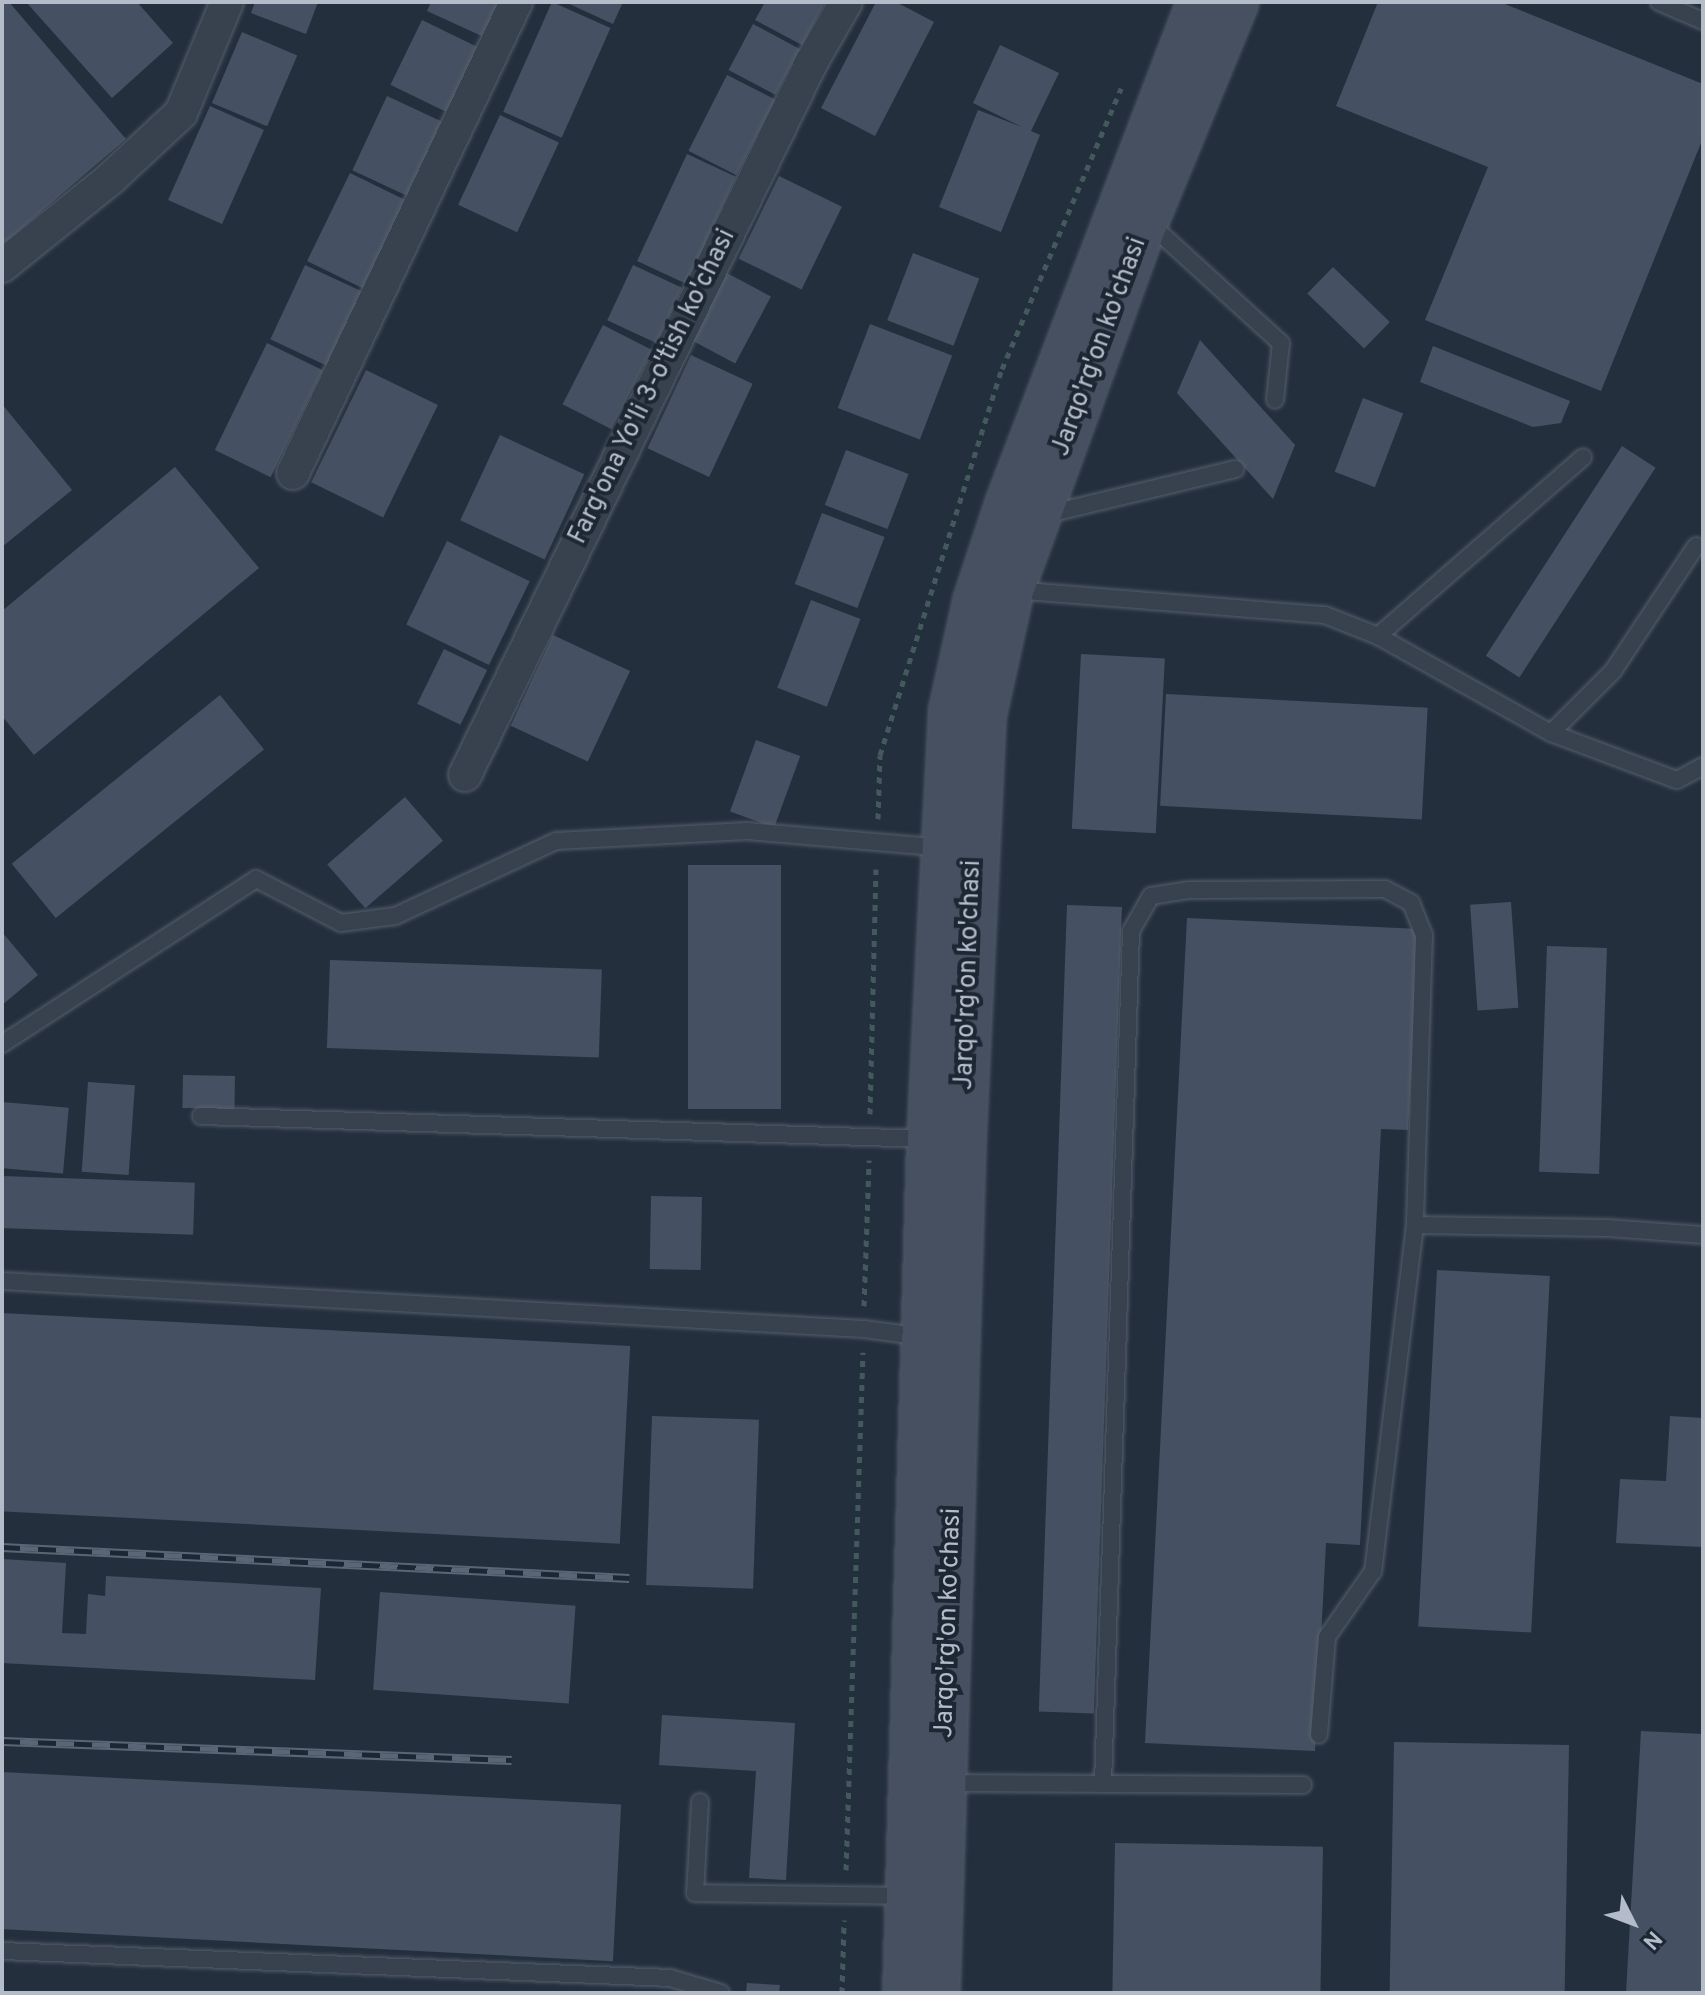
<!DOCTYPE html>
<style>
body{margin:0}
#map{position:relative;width:1705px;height:1995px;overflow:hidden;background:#242f3e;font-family:Overpass,sans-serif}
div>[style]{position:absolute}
.building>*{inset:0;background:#455162;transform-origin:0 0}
.path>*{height:5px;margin-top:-2.5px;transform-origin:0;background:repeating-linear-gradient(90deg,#44595c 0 6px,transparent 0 12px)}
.roads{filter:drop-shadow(0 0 2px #565f6c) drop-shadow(0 0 2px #565f6c)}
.service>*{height:16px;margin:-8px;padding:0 8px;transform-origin:8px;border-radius:8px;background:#38414e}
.minor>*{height:32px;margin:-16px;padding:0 16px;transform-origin:16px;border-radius:16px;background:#38414e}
.secondary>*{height:44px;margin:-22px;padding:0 22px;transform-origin:22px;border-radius:22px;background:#465061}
.rail>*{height:9px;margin-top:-4.5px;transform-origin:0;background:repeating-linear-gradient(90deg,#1d2633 0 18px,#5a6575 0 36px);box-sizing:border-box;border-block:2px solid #5a6575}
span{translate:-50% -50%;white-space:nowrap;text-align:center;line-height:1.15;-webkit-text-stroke:8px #1d2633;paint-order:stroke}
.street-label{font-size:26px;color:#b4bcc9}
.frame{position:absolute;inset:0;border:4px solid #b4bcc9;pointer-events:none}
.north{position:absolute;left:1593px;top:1883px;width:80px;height:80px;-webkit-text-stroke:6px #1d2633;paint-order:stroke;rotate:132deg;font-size:22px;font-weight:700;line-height:32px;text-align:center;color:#b4bcc9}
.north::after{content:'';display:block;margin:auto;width:28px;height:36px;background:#b4bcc9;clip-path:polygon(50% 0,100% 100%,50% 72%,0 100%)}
</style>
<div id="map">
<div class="building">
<div style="clip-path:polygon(2px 2px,9px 2px,126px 139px,2px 245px)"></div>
<div style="clip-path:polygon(26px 2px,137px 2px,173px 43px,112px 98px)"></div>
<div style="clip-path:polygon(255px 2px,318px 2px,306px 34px,251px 13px)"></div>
<div style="clip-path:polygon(431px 2px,503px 2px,486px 38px,427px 11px)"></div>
<div style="left:552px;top:2px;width:64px;height:120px;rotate:24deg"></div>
<div style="clip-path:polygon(565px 2px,623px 2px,613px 24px)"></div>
<div style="clip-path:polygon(765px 2px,825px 2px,802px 45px,755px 20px)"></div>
<div style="clip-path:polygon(876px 2px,896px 2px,934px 22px,875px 136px,821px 108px)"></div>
<div style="clip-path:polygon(1378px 2px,1500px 2px,1703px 84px,1703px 138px,1601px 391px,1425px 320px,1488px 167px,1336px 106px)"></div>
<div style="left:422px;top:20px;width:64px;height:72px;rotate:26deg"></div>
<div style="left:753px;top:24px;width:53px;height:52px;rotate:28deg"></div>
<div style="left:242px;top:32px;width:60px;height:77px;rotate:23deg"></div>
<div style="clip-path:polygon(1000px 45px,1059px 73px,1031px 131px,1040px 135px,1001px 232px,939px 207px,978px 110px,1022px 127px,973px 103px)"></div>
<div style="left:727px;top:75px;width:54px;height:85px;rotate:27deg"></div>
<div style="left:387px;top:96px;width:62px;height:82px;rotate:25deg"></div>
<div style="left:210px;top:106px;width:59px;height:103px;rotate:24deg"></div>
<div style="left:500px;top:115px;width:65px;height:99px;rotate:25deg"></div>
<div style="left:687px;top:154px;width:54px;height:118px;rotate:25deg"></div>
<div style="left:350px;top:173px;width:62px;height:98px;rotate:26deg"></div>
<div style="left:779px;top:176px;width:70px;height:92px;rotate:26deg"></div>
<div style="left:913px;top:253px;width:71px;height:72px;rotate:21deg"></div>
<div style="left:305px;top:265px;width:63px;height:82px;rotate:25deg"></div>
<div style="left:633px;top:265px;width:54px;height:61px;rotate:25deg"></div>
<div style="left:1333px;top:267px;width:79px;height:37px;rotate:44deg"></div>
<div style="left:725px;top:272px;width:52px;height:76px;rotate:28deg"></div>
<div style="left:870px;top:324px;width:88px;height:90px;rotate:21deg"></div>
<div style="left:603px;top:325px;width:55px;height:89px;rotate:27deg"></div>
<div style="clip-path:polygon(1200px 340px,1295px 445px,1273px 499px,1177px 393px)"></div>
<div style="left:267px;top:343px;width:62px;height:119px;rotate:26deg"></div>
<div style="clip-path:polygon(1433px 346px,1570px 401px,1561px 423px,1533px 427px,1420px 382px)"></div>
<div style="left:691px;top:355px;width:68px;height:103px;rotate:25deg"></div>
<div style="left:366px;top:370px;width:80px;height:125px;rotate:26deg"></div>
<div style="left:1363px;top:398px;width:43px;height:79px;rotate:21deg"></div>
<div style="clip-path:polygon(2px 404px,72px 490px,2px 547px)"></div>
<div style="left:500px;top:435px;width:93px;height:94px;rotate:25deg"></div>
<div style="left:1622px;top:446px;width:40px;height:250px;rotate:33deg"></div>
<div style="left:846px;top:450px;width:67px;height:59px;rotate:21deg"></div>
<div style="clip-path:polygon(175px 467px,259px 568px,34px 755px,2px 716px,2px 611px)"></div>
<div style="left:822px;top:513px;width:67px;height:76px;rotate:21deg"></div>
<div style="left:447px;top:541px;width:92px;height:93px;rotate:26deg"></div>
<div style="left:811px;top:600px;width:53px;height:94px;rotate:21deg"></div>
<div style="left:553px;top:635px;width:85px;height:100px;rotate:25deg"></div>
<div style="left:444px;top:649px;width:48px;height:61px;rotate:26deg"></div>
<div style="left:1081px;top:654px;width:84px;height:175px;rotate:3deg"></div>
<div style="left:1166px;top:694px;width:262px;height:112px;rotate:3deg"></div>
<div style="left:220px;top:695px;width:70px;height:268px;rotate:51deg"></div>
<div style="left:756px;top:740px;width:47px;height:76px;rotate:20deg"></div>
<div style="left:405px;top:797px;width:58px;height:103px;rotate:49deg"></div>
<div style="left:688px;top:865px;width:93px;height:244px"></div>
<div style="left:1511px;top:902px;width:106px;height:41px;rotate:86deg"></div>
<div style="left:1067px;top:905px;width:55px;height:807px;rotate:2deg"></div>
<div style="clip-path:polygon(1187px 918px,1419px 929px,1408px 1130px,1381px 1129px,1360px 1545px,1326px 1543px,1315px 1751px,1145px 1743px)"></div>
<div style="clip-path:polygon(2px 932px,38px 975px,2px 1005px)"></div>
<div style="left:1547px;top:946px;width:60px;height:226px;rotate:2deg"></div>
<div style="left:330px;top:960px;width:272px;height:88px;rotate:2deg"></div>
<div style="left:183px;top:1075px;width:52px;height:33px;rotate:1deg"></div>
<div style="left:88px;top:1082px;width:47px;height:90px;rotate:4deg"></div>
<div style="left:2px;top:1102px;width:67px;height:66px;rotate:5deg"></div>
<div style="left:2px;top:1176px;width:193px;height:52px;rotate:2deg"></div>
<div style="left:651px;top:1196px;width:51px;height:73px;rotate:1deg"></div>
<div style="left:1437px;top:1270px;width:113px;height:357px;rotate:3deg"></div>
<div style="left:2px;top:1313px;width:629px;height:198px;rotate:3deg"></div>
<div style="left:652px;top:1416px;width:107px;height:169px;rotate:2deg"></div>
<div style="clip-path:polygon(1670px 1416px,1703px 1418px,1703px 1547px,1616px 1543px,1620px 1479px,1666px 1481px)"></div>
<div style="clip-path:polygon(2px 1559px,66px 1563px,62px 1633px,86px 1634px,88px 1594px,105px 1596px,106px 1576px,321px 1588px,315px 1680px,2px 1663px)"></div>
<div style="left:380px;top:1592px;width:196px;height:98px;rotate:4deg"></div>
<div style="clip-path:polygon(662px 1715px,795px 1723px,786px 1880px,749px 1878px,756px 1771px,659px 1765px)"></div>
<div style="clip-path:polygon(1641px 1731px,1703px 1734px,1703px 1993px,1626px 1993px)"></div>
<div style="left:1394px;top:1742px;width:175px;height:251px;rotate:1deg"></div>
<div style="left:2px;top:1772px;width:620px;height:157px;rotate:3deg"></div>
<div style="left:1115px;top:1843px;width:208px;height:150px;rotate:1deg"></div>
<div style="clip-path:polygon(747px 1983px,780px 1985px,779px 1993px,746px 1993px)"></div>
</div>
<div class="path">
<div style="left:878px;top:819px;width:64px;rotate:-88.2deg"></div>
<div style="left:880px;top:755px;width:405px;rotate:-72.5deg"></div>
<div style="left:1002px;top:369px;width:305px;rotate:-67deg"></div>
<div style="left:870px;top:1114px;width:245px;rotate:-88.6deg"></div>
<div style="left:864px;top:1306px;width:146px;rotate:-88deg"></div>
<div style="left:846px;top:1870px;width:518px;rotate:-88.12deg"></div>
<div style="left:842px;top:1993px;width:73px;rotate:-88.4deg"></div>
</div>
<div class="roads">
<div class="service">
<div style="left:1659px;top:2px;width:48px;rotate:23.4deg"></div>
<div style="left:1150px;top:224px;width:177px;rotate:42.3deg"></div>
<div style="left:1281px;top:343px;width:57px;rotate:96deg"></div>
<div style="left:1044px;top:515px;width:197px;rotate:-13.5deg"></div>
<div style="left:1013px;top:590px;width:313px;rotate:4.6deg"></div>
<div style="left:1325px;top:615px;width:57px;rotate:21.6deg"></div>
<div style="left:1378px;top:636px;width:198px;rotate:29.3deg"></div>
<div style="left:1551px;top:733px;width:134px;rotate:20.5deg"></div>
<div style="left:1677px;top:780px;width:30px;rotate:-28deg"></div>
<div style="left:1378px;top:636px;width:272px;rotate:-41.1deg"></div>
<div style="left:1551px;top:733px;width:88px;rotate:-45deg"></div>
<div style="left:1613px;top:671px;width:150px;rotate:-56.4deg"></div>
<div style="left:2px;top:1044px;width:303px;rotate:-33deg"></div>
<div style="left:256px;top:879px;width:96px;rotate:27.4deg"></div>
<div style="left:341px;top:923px;width:54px;rotate:-7.4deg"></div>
<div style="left:395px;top:916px;width:178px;rotate:-25deg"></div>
<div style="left:556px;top:841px;width:191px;rotate:-3deg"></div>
<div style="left:747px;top:831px;width:199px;rotate:4.9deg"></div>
<div style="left:201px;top:1116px;width:728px;rotate:1.81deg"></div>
<div style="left:1415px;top:1225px;width:193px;rotate:0.9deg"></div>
<div style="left:1608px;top:1228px;width:95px;rotate:4.2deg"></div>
<div style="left:2px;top:1281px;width:863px;rotate:3.19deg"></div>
<div style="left:864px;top:1329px;width:60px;rotate:7.7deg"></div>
<div style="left:945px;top:1783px;width:358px;rotate:0.3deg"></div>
<div style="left:1103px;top:1784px;width:853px;rotate:-88.12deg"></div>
<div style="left:1131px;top:931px;width:40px;rotate:-60.3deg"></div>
<div style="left:1151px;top:896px;width:39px;rotate:-9deg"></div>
<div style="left:1190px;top:890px;width:195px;rotate:-0.3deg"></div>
<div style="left:1385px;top:889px;width:30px;rotate:28deg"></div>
<div style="left:1411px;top:903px;width:35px;rotate:68deg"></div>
<div style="left:1424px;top:935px;width:290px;rotate:91.8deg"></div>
<div style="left:1415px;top:1225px;width:349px;rotate:96.9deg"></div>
<div style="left:1373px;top:1571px;width:80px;rotate:124.9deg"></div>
<div style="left:1327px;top:1637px;width:98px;rotate:94.7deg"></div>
<div style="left:700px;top:1802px;width:91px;rotate:93.1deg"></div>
<div style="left:695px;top:1893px;width:211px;rotate:0.8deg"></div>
<div style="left:2px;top:1951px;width:669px;rotate:2.31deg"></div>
<div style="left:670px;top:1978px;width:53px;rotate:16.4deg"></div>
</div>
<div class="minor">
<div style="left:2px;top:266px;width:137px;rotate:-38.8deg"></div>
<div style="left:109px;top:180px;width:98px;rotate:-42.9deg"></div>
<div style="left:181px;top:113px;width:120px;rotate:-67.5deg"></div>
<div style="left:293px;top:473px;width:521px;rotate:-64.66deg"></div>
<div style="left:465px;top:775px;width:792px;rotate:-64.08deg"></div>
<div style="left:811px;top:63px;width:70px;rotate:-60.2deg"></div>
</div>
<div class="secondary">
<div style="left:906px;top:1993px;width:854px;rotate:-88.39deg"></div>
<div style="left:930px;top:1139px;width:430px;rotate:-87.1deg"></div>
<div style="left:952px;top:710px;width:112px;rotate:-77.6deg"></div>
<div style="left:976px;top:601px;width:102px;rotate:-71.7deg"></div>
<div style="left:1008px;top:504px;width:537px;rotate:-69.07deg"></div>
<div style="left:937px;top:1993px;width:852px;rotate:-88.25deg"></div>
<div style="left:963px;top:1141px;width:425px;rotate:-87.3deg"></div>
<div style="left:983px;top:716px;width:129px;rotate:-77.5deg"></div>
<div style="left:1011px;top:590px;width:394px;rotate:-70deg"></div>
<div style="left:1146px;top:220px;width:236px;rotate:-67.6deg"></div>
</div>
</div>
<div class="rail">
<div style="left:2px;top:1547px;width:628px;rotate:2.83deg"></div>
<div style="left:2px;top:1741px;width:510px;rotate:2.13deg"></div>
</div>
<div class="street-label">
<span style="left:1100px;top:347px;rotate:-70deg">Jarqo'rg'on ko'chasi</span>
<span style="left:653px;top:387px;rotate:-64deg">Farg'ona Yo'li 3-o'tish ko'chasi</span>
<span style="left:969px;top:975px;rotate:-88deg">Jarqo'rg'on ko'chasi</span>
<span style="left:949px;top:1623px;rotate:-88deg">Jarqo'rg'on ko'chasi</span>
</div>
<div class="frame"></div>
<div class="north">N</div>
</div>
